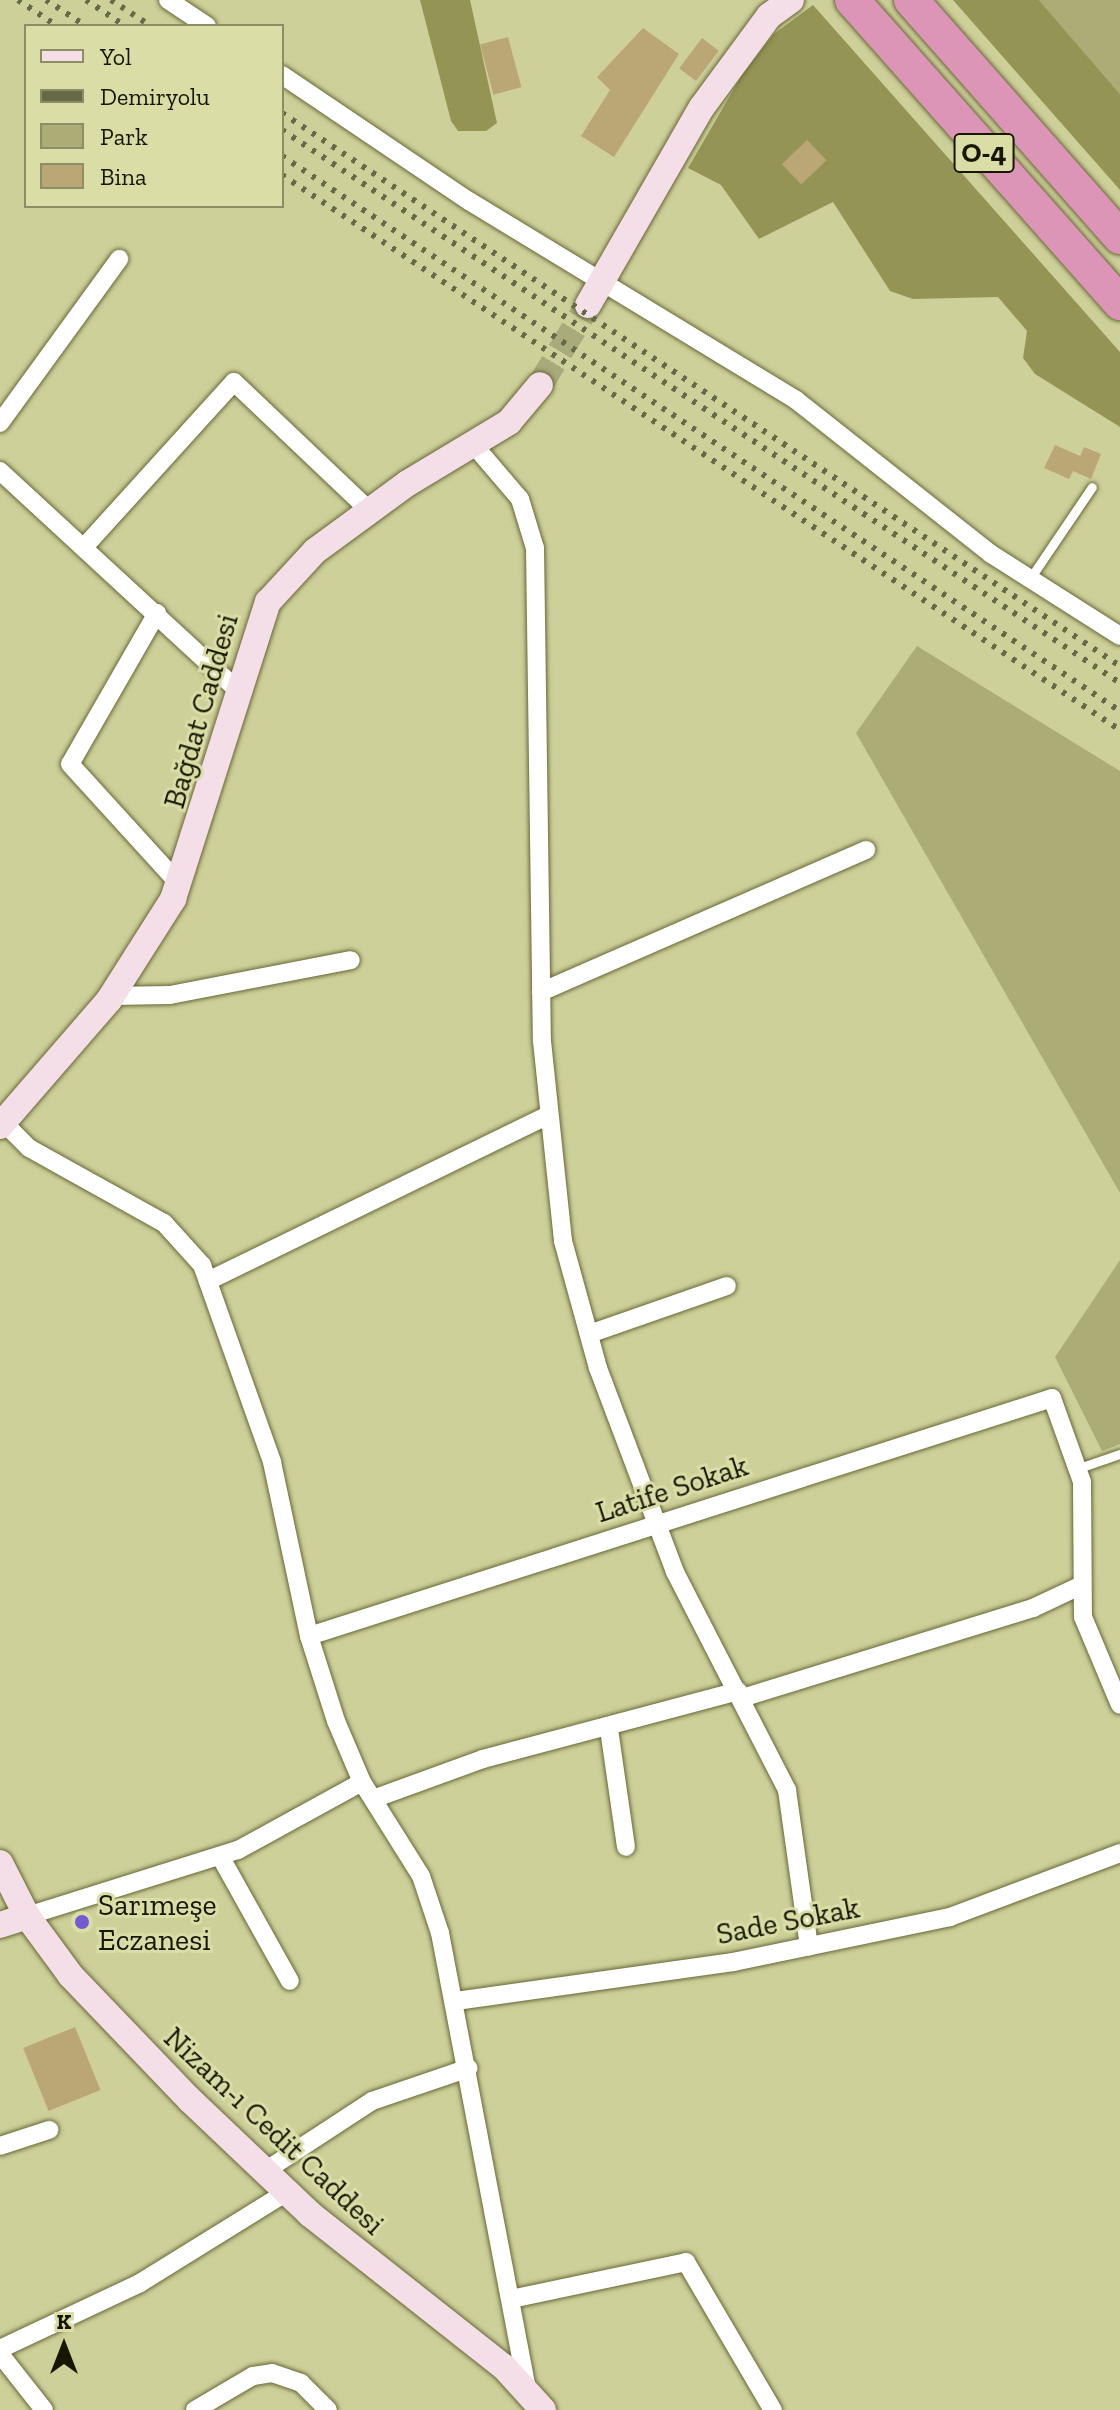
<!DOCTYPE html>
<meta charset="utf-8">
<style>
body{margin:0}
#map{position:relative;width:1120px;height:2410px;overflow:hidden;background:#ced09a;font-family:"Zilla Slab",serif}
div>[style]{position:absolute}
.green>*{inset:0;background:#acad76}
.forest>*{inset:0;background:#949554}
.building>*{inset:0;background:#bba775;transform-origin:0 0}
.secondary-tunnel>*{height:26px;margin-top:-13px;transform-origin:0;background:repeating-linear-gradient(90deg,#a9ab7c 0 26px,transparent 0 39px)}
.roads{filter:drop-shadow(0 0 2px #686837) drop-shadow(0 0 2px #686837)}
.lane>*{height:9px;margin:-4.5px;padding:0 4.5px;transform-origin:4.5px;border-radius:4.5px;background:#fff}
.street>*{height:18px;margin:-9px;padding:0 9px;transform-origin:9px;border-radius:9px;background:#fff}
.secondary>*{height:26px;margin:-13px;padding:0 13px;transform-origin:13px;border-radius:13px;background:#f4dfe9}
.highway>*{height:34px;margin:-17px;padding:0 17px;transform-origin:17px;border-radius:17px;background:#dc94b7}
.rail>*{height:6px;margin-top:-3px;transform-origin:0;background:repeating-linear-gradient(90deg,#686947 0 4px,transparent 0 12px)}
.dots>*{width:22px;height:22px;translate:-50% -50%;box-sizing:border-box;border:4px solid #dbdda7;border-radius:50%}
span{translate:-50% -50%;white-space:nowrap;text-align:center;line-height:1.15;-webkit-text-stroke:6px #dbdda7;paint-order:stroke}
.shield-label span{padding:2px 6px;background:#dbdda7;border:2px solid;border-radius:6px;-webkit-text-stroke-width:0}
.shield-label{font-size:28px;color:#161603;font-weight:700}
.street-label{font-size:30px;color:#161603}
.poi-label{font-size:30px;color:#161603}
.left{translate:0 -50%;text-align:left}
.legend{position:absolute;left:24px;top:24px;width:260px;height:184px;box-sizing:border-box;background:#dbdda7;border:2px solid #8c8d65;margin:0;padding:10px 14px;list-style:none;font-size:24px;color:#161603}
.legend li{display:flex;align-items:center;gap:16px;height:40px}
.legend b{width:40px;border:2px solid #8c8d65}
.north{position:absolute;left:24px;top:2306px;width:80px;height:80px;-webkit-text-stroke:6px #dbdda7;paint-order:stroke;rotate:0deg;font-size:22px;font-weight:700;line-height:32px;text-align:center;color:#161603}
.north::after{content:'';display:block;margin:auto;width:28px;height:36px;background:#161603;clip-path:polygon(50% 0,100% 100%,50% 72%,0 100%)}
</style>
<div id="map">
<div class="green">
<div style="clip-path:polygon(1039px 0,1120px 0,1120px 94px,1045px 7px)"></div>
<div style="clip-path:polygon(917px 646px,1120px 771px,1120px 1193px,856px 733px)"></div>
<div style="clip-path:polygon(1120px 1260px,1120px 1444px,1102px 1451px,1055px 1357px)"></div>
</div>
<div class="forest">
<div style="clip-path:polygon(420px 0,470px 0,497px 123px,486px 131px,458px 131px,451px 121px)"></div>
<div style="clip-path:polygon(953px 0,1039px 0,1045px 7px,1120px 94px,1120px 190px)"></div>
<div style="clip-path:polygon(813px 5px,1120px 352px,1120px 427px,1035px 374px,1023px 358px,1027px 331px,998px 297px,913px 299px,890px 291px,833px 202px,759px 239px,721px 185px,688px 168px,742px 75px,774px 34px)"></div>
</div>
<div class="building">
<div style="clip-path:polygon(643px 28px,679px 54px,614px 157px,581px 136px,610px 90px,597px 77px)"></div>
<div style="left:508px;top:37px;width:52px;height:29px;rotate:75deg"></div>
<div style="left:702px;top:38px;width:21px;height:38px;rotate:37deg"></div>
<div style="left:807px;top:140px;width:28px;height:35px;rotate:46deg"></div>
<div style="clip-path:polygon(1055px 445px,1080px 456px,1084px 447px,1101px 454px,1091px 479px,1073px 471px,1069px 479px,1044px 468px)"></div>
<div style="left:75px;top:2027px;width:68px;height:56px;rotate:68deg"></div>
</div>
<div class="secondary-tunnel">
<div style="left:540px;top:385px;width:93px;rotate:-59deg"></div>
</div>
<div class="roads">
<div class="lane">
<div style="left:1029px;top:580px;width:112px;rotate:-55.9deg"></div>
<div style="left:1079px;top:1468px;width:43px;rotate:-18.9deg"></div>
</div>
<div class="street">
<div style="left:168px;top:0;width:47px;rotate:33.7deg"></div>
<div style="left:282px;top:75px;width:225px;rotate:34deg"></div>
<div style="left:469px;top:201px;width:383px;rotate:31.3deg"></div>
<div style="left:796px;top:400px;width:248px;rotate:38.3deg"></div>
<div style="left:991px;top:554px;width:153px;rotate:32.4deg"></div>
<div style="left:0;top:423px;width:203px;rotate:-54deg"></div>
<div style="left:473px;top:444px;width:72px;rotate:49.5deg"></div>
<div style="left:520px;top:499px;width:51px;rotate:73deg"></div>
<div style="left:535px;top:548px;width:493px;rotate:89.2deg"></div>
<div style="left:542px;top:1041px;width:201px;rotate:84deg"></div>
<div style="left:563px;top:1241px;width:132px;rotate:74.6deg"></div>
<div style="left:598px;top:1368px;width:218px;rotate:69.3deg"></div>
<div style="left:675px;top:1572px;width:245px;rotate:62.8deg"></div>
<div style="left:787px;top:1790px;width:158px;rotate:82deg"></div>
<div style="left:0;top:471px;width:324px;rotate:42.7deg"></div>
<div style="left:86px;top:545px;width:220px;rotate:-47.8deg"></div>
<div style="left:234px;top:382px;width:187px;rotate:43.5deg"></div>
<div style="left:157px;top:613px;width:174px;rotate:119.9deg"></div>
<div style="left:70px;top:764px;width:164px;rotate:47.7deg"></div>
<div style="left:541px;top:992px;width:355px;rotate:-23.6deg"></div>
<div style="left:111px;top:996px;width:59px;rotate:-1deg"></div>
<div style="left:170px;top:995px;width:184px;rotate:-10.9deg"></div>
<div style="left:4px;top:1123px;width:35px;rotate:45deg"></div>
<div style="left:29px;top:1148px;width:154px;rotate:29.1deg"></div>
<div style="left:164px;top:1223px;width:57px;rotate:47.9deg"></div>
<div style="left:202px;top:1265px;width:209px;rotate:70.4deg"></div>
<div style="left:272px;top:1462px;width:178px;rotate:78deg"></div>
<div style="left:309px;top:1636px;width:89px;rotate:72.4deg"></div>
<div style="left:336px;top:1721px;width:66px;rotate:66.9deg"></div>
<div style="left:362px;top:1782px;width:111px;rotate:57.9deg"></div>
<div style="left:421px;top:1876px;width:60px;rotate:71.6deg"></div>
<div style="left:440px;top:1933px;width:465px;rotate:79.2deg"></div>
<div style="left:208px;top:1281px;width:377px;rotate:-26deg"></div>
<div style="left:589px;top:1334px;width:146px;rotate:-19.2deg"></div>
<div style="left:309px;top:1636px;width:780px;rotate:-17.76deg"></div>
<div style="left:1052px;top:1398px;width:89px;rotate:70.3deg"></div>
<div style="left:1082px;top:1482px;width:135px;rotate:89.6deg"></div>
<div style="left:1083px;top:1617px;width:95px;rotate:67.2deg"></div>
<div style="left:742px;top:1698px;width:305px;rotate:-17.2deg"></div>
<div style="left:1033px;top:1608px;width:52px;rotate:-25.1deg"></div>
<div style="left:609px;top:1729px;width:119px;rotate:81.8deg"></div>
<div style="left:373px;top:1799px;width:117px;rotate:-20deg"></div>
<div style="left:483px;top:1759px;width:264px;rotate:-14.9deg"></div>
<div style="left:220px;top:1856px;width:143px;rotate:60.8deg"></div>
<div style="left:27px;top:1916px;width:221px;rotate:-17.4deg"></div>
<div style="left:238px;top:1850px;width:141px;rotate:-28.7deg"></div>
<div style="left:456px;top:2001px;width:280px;rotate:-8deg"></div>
<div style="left:733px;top:1962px;width:222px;rotate:-11.7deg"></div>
<div style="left:950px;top:1917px;width:182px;rotate:-20.6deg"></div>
<div style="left:0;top:2146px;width:52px;rotate:-18.1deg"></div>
<div style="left:265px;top:2171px;width:128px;rotate:-33.2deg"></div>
<div style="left:372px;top:2101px;width:102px;rotate:-18.8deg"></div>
<div style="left:511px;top:2299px;width:179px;rotate:-11.9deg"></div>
<div style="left:686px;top:2262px;width:172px;rotate:59.6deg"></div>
<div style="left:0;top:2349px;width:155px;rotate:-25.2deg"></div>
<div style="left:140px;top:2283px;width:173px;rotate:-31.8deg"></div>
<div style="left:0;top:2354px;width:71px;rotate:51.8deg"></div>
<div style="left:195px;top:2410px;width:67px;rotate:-30.4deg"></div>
<div style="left:253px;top:2376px;width:19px;rotate:-9deg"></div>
<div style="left:272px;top:2373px;width:31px;rotate:19deg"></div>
<div style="left:301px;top:2383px;width:38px;rotate:45deg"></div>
</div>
<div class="secondary">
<div style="left:588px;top:305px;width:228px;rotate:-60.1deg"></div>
<div style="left:702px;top:107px;width:113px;rotate:-53.6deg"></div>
<div style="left:769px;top:16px;width:27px;rotate:-36deg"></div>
<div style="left:0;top:1126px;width:167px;rotate:-49.1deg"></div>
<div style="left:109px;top:1000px;width:120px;rotate:-57.6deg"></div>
<div style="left:173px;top:899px;width:312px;rotate:-72.3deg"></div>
<div style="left:268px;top:602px;width:69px;rotate:-47.3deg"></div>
<div style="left:315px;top:551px;width:115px;rotate:-36.2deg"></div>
<div style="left:408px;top:483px;width:118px;rotate:-31.1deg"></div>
<div style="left:509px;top:422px;width:48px;rotate:-50deg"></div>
<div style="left:0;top:1863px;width:59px;rotate:63deg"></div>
<div style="left:27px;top:1916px;width:74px;rotate:53.7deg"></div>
<div style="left:71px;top:1976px;width:172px;rotate:46.2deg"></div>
<div style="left:190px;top:2100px;width:166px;rotate:43.5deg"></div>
<div style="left:310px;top:2214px;width:247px;rotate:38.3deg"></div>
<div style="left:504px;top:2367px;width:58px;rotate:47.8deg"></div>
<div style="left:0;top:1925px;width:28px;rotate:-18deg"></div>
</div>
<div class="highway">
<div style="left:852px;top:0;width:405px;rotate:48.5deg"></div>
<div style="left:911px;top:0;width:316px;rotate:48.6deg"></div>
</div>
</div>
<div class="rail">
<div style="left:18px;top:0;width:47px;rotate:33.7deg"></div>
<div style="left:46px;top:0;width:48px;rotate:33deg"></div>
<div style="left:86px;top:0;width:47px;rotate:33.7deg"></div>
<div style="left:111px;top:0;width:48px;rotate:33deg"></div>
<div style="left:282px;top:113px;width:1004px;rotate:33.42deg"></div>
<div style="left:282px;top:130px;width:1004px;rotate:33.42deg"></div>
<div style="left:282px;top:156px;width:1005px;rotate:33.52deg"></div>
<div style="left:282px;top:175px;width:1005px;rotate:33.52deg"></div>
</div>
<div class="dots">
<div style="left:82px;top:1922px;background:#755ad4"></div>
</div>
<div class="shield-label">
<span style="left:984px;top:153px">O-4</span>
</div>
<div class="street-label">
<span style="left:201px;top:711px;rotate:-74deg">Bağdat Caddesi</span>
<span style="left:672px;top:1489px;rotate:-18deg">Latife Sokak</span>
<span style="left:788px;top:1921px;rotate:-11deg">Sade Sokak</span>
<span style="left:274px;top:2131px;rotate:43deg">Nizam-ı Cedit Caddesi</span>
</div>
<div class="poi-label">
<span class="left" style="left:98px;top:1922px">Sarımeşe<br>Eczanesi</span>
</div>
<ul class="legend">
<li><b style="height:10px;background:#f4dfe9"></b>Yol</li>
<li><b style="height:10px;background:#686947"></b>Demiryolu</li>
<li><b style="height:22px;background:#acad76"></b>Park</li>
<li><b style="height:22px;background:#bba775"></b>Bina</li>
</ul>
<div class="north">K</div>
</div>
